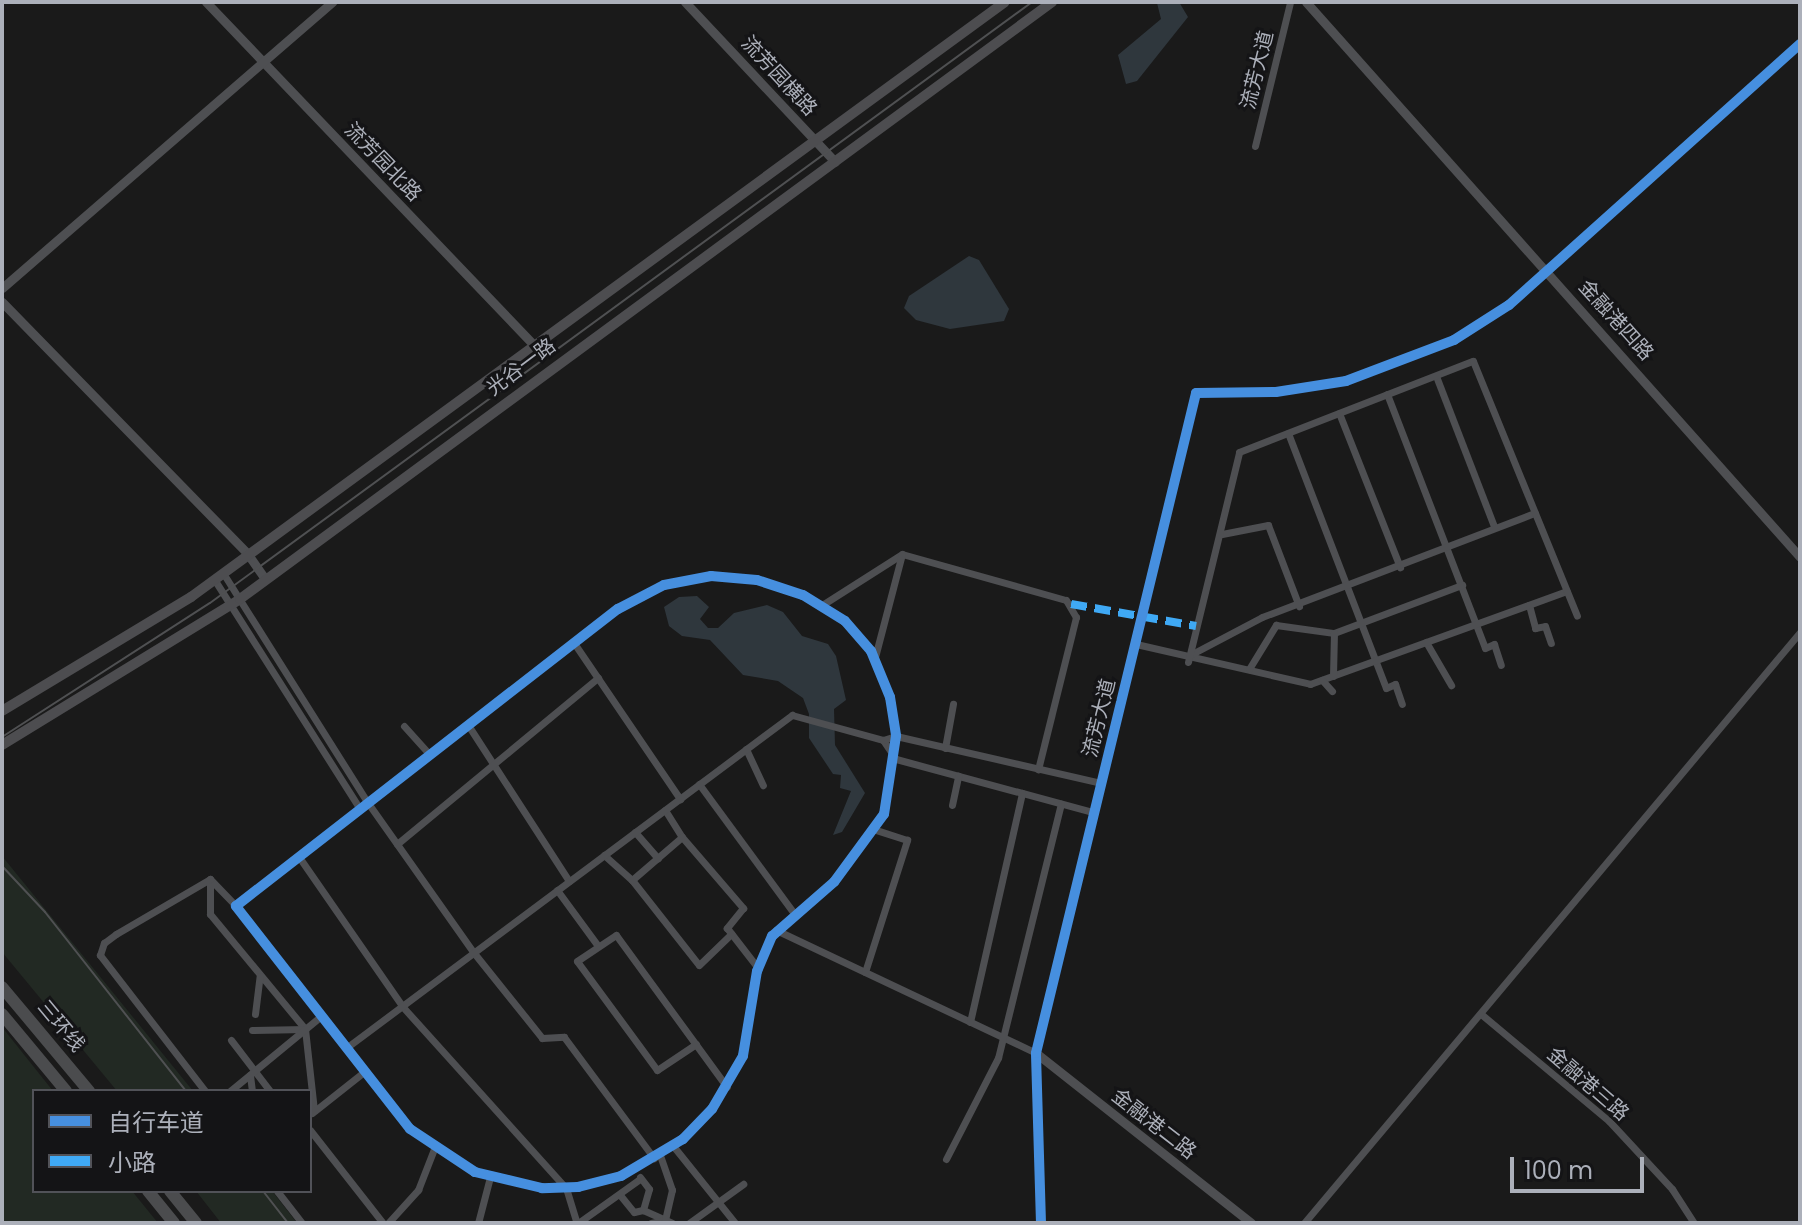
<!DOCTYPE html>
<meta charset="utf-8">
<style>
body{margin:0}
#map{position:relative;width:1802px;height:1225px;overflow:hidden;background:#1a1a1a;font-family:Poppins,"Noto Sans SC",sans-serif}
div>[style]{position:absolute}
.green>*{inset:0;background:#222923}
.water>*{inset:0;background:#2f373d}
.minor>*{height:7px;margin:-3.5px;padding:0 3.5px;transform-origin:3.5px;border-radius:3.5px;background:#4e4f52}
.tertiary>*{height:9px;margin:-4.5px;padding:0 4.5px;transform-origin:4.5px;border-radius:4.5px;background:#4e4f52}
.secondary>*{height:10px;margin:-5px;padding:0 5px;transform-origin:5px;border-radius:5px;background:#4d4d50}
.trunk>*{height:12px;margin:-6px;padding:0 6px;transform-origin:6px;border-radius:6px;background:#4b4c4e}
.tram>*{height:2px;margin:-1px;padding:0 1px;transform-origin:1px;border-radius:1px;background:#4f5052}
.quiet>*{height:8px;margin-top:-4px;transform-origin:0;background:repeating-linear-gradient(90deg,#3fa9f5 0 16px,transparent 0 24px)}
.cycleway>*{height:10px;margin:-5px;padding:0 5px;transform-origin:5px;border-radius:5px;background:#468fdf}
span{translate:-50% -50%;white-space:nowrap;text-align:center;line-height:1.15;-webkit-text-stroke:6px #141416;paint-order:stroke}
.street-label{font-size:20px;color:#acb0ba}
.frame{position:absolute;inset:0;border:4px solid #acb0ba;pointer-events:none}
.legend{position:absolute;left:32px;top:1089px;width:280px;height:104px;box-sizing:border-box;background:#141416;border:2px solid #515258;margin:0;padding:10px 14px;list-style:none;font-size:24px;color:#acb0ba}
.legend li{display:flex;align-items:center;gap:16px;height:40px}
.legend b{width:40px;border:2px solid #515258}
.scale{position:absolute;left:1510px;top:1157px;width:134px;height:36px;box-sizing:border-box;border:4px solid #acb0ba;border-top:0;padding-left:10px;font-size:24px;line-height:28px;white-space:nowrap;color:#acb0ba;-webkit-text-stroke:6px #141416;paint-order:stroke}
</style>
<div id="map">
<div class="green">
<div style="clip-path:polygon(2px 856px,193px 1091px,117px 1091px,2px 952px)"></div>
<div style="clip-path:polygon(2px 1027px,53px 1091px,34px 1091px,34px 1191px,132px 1191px,158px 1223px,2px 1223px)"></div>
<div style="clip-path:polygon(196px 1191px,272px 1191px,297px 1223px,221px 1223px)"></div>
</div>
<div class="water">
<div style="clip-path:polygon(1179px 2px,1188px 17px,1137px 81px,1126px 84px,1118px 55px,1161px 19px,1157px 3px)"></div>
<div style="clip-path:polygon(969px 256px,979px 260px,1009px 309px,1004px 321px,950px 329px,916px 320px,904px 308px,909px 296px)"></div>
<div style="clip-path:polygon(697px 596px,709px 607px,700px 619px,708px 628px,718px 628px,734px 613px,767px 605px,783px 612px,802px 636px,828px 644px,836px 656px,846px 700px,834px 709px,835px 745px,865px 793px,842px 832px,833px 835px,851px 791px,840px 788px,841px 775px,833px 774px,809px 738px,809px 714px,803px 698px,778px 681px,743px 675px,710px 640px,682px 636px,669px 626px,664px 607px,679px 597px)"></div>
</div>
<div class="minor">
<div style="left:1255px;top:146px;width:148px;rotate:-76.3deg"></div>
<div style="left:1436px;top:376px;width:161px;rotate:68.9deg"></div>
<div style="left:1387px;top:394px;width:272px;rotate:68.9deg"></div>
<div style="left:1485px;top:648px;width:10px;rotate:-24deg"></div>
<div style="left:1494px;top:644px;width:22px;rotate:72deg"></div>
<div style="left:1339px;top:413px;width:166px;rotate:68.4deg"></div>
<div style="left:1288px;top:433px;width:273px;rotate:69deg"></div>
<div style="left:1386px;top:688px;width:10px;rotate:-24deg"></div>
<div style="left:1395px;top:684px;width:21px;rotate:71deg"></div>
<div style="left:1222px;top:534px;width:47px;rotate:-11.1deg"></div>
<div style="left:1268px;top:525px;width:87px;rotate:69.1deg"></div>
<div style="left:223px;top:573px;width:272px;rotate:57.8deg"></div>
<div style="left:368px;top:803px;width:184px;rotate:54.8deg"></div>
<div style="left:474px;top:953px;width:109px;rotate:51.3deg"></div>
<div style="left:542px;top:1038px;width:22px;rotate:-3deg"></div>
<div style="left:564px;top:1037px;width:151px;rotate:53.4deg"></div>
<div style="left:711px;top:576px;width:46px;rotate:5deg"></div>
<div style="left:757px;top:580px;width:48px;rotate:18.1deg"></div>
<div style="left:803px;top:595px;width:49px;rotate:31.8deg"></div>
<div style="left:845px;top:621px;width:40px;rotate:49deg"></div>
<div style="left:871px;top:651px;width:50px;rotate:67.6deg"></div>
<div style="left:890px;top:697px;width:39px;rotate:81deg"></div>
<div style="left:896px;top:736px;width:79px;rotate:98.7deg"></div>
<div style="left:884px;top:814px;width:84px;rotate:126.3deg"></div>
<div style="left:834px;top:882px;width:82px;rotate:138.9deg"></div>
<div style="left:772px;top:936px;width:38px;rotate:113deg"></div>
<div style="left:757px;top:971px;width:86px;rotate:99.4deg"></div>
<div style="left:743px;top:1056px;width:61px;rotate:120.3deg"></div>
<div style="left:712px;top:1109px;width:42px;rotate:134deg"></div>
<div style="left:683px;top:1139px;width:72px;rotate:149.2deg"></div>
<div style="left:621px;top:1176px;width:44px;rotate:165.7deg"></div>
<div style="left:578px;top:1187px;width:36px;rotate:178deg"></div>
<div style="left:542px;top:1188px;width:69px;rotate:-166.6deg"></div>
<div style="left:475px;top:1172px;width:78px;rotate:-146.5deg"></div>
<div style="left:410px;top:1129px;width:283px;rotate:-128deg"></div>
<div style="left:236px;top:906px;width:484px;rotate:-37.9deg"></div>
<div style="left:618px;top:609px;width:52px;rotate:-27.6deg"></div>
<div style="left:664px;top:585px;width:48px;rotate:-10.8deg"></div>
<div style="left:214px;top:579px;width:272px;rotate:57.6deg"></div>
<div style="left:822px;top:605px;width:95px;rotate:-32.5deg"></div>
<div style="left:902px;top:554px;width:170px;rotate:15.7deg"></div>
<div style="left:1066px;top:600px;width:20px;rotate:60deg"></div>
<div style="left:1076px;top:617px;width:157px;rotate:104deg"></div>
<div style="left:1529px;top:605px;width:24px;rotate:75deg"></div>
<div style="left:1535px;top:628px;width:10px;rotate:-11deg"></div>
<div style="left:1545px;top:626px;width:18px;rotate:71deg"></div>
<div style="left:1426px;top:642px;width:50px;rotate:59.8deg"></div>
<div style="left:574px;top:643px;width:189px;rotate:55.8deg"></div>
<div style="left:1136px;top:644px;width:179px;rotate:12.9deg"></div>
<div style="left:1310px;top:684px;width:273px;rotate:-19.9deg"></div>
<div style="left:1190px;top:655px;width:81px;rotate:-27.8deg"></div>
<div style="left:1262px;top:617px;width:292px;rotate:-20.9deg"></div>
<div style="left:875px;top:657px;width:106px;rotate:-75.3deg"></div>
<div style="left:1188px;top:662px;width:216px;rotate:-76.3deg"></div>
<div style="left:1239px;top:452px;width:251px;rotate:-21.3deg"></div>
<div style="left:1473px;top:361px;width:275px;rotate:67.8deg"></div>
<div style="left:1249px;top:669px;width:52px;rotate:-58.5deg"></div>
<div style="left:1276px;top:625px;width:59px;rotate:7.9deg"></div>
<div style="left:1334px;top:633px;width:137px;rotate:-20.6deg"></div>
<div style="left:1333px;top:676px;width:43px;rotate:-88.7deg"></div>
<div style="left:1322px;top:680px;width:15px;rotate:48deg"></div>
<div style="left:468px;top:725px;width:186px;rotate:57.1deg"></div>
<div style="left:404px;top:726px;width:39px;rotate:48deg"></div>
<div style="left:883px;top:740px;width:23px;rotate:56deg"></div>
<div style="left:896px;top:759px;width:204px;rotate:15.1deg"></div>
<div style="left:945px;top:748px;width:45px;rotate:-79.7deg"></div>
<div style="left:746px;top:749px;width:40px;rotate:65deg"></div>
<div style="left:699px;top:784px;width:159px;rotate:53.7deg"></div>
<div style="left:952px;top:805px;width:30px;rotate:-78deg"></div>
<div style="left:665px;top:810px;width:32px;rotate:58deg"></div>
<div style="left:682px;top:837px;width:94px;rotate:49.3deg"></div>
<div style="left:743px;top:908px;width:26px;rotate:129deg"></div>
<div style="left:727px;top:928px;width:51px;rotate:52.2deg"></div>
<div style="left:635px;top:832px;width:35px;rotate:49deg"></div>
<div style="left:397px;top:844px;width:261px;rotate:-39.6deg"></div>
<div style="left:604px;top:855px;width:38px;rotate:42deg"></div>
<div style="left:632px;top:880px;width:108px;rotate:51.8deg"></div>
<div style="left:699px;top:965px;width:45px;rotate:-44.1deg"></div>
<div style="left:299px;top:857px;width:181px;rotate:55.3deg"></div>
<div style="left:402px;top:1006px;width:245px;rotate:48deg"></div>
<div style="left:566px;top:1188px;width:37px;rotate:73deg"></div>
<div style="left:210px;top:879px;width:35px;rotate:90deg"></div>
<div style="left:210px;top:914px;width:149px;rotate:50.4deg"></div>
<div style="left:305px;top:1029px;width:82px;rotate:83.7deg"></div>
<div style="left:210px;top:879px;width:37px;rotate:46deg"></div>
<div style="left:632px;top:880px;width:66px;rotate:-40.7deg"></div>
<div style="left:557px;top:890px;width:69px;rotate:53.8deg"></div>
<div style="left:776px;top:930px;width:288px;rotate:25.3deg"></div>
<div style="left:865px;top:972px;width:139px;rotate:-72.3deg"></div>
<div style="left:907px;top:840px;width:33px;rotate:-162deg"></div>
<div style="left:255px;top:1014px;width:38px;rotate:-83deg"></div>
<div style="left:1481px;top:1014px;width:167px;rotate:39.9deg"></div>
<div style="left:1609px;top:1121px;width:93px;rotate:47.2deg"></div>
<div style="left:1672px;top:1189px;width:40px;rotate:57.1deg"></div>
<div style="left:970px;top:1022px;width:235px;rotate:-77.2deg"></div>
<div style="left:252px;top:1030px;width:53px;rotate:-1.1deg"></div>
<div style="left:231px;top:1040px;width:64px;rotate:52.6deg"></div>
<div style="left:696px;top:1044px;width:47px;rotate:146.3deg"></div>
<div style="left:657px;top:1070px;width:135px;rotate:-126.3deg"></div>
<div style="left:577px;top:961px;width:47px;rotate:-33.7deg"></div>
<div style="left:616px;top:935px;width:188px;rotate:53.9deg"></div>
<div style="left:346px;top:1048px;width:557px;rotate:-36.75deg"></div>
<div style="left:792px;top:715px;width:94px;rotate:15.4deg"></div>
<div style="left:883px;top:740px;width:14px;rotate:-17deg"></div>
<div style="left:896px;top:736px;width:210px;rotate:12.9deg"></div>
<div style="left:250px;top:1075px;width:16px;rotate:83deg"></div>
<div style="left:205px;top:1091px;width:172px;rotate:-127.7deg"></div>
<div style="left:100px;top:955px;width:13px;rotate:-72deg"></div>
<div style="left:104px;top:943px;width:15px;rotate:-37deg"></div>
<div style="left:116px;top:934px;width:109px;rotate:-30.3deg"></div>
<div style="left:230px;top:1091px;width:118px;rotate:-39.5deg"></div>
<div style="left:312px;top:1113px;width:66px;rotate:-38.3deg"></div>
<div style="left:310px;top:1130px;width:118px;rotate:51.9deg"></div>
<div style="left:674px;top:1147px;width:97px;rotate:51.2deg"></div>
<div style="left:946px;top:1159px;width:114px;rotate:-62.8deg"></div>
<div style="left:998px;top:1058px;width:262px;rotate:-76.1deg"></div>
<div style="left:640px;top:1177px;width:15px;rotate:53deg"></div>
<div style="left:649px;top:1189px;width:22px;rotate:106deg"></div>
<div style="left:277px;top:1191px;width:41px;rotate:52deg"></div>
<div style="left:620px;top:1195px;width:22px;rotate:51deg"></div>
<div style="left:634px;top:1212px;width:9px;rotate:-13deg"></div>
<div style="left:643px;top:1210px;width:32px;rotate:24deg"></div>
<div style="left:388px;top:1223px;width:45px;rotate:-47.7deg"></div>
<div style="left:418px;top:1190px;width:44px;rotate:-68.7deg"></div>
<div style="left:478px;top:1223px;width:48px;rotate:-75.4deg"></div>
<div style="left:578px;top:1223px;width:76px;rotate:-35.4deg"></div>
<div style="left:651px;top:1223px;width:14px;rotate:-12deg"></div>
<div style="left:665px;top:1220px;width:31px;rotate:-77deg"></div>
<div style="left:672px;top:1190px;width:37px;rotate:-109deg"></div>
<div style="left:689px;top:1223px;width:67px;rotate:-35.8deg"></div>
<div style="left:1041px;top:1223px;width:170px;rotate:-91.7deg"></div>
<div style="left:1036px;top:1053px;width:679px;rotate:-76.37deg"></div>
<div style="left:1196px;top:393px;width:80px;rotate:-0.7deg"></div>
<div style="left:1276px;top:392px;width:71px;rotate:-8.9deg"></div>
<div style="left:1346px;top:381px;width:116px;rotate:-20.8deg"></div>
<div style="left:1454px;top:340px;width:65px;rotate:-32.5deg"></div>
<div style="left:1509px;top:305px;width:391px;rotate:-41.9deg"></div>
<div style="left:1304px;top:1223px;width:772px;rotate:-49.99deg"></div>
</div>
<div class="tertiary">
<div style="left:206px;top:2px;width:475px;rotate:46.3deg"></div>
<div style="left:685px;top:2px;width:219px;rotate:46.8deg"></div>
<div style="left:1306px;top:2px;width:743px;rotate:48.33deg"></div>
<div style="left:2px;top:288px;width:437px;rotate:-40.9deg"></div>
<div style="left:2px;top:302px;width:351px;rotate:45.7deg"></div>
<div style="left:247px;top:553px;width:32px;rotate:55deg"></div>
<div style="left:1036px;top:1053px;width:274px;rotate:38.3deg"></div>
</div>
<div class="secondary">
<div style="left:2px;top:711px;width:221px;rotate:-31.1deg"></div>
<div style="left:191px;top:597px;width:1008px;rotate:-36.17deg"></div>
<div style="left:2px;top:745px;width:279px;rotate:-31.5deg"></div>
<div style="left:240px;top:599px;width:1008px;rotate:-36.32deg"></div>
</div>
<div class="trunk">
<div style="left:2px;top:987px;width:136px;rotate:50.1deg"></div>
<div style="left:2px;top:1014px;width:100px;rotate:50.3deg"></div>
<div style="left:148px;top:1191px;width:41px;rotate:50.9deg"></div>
<div style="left:170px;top:1191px;width:41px;rotate:50.9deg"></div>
</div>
<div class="tram">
<div style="left:2px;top:737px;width:247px;rotate:-32.8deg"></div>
<div style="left:210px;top:603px;width:1018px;rotate:-36.17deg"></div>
<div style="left:2px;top:866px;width:63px;rotate:46.9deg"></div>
<div style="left:45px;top:912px;width:228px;rotate:51.8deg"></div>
<div style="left:263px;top:1191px;width:41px;rotate:52deg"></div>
</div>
<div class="quiet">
<div style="left:1071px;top:604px;width:127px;rotate:10deg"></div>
</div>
<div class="cycleway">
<div style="left:711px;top:576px;width:46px;rotate:5deg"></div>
<div style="left:757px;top:580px;width:48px;rotate:18.1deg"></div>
<div style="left:803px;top:595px;width:49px;rotate:31.8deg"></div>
<div style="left:845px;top:621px;width:40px;rotate:49deg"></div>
<div style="left:871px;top:651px;width:50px;rotate:67.6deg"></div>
<div style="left:890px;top:697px;width:39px;rotate:81deg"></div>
<div style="left:896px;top:736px;width:79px;rotate:98.7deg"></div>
<div style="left:884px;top:814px;width:84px;rotate:126.3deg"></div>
<div style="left:834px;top:882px;width:82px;rotate:138.9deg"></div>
<div style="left:772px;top:936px;width:38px;rotate:113deg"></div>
<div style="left:757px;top:971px;width:86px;rotate:99.4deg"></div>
<div style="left:743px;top:1056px;width:61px;rotate:120.3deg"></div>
<div style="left:712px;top:1109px;width:42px;rotate:134deg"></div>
<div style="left:683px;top:1139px;width:72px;rotate:149.2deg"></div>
<div style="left:621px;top:1176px;width:44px;rotate:165.7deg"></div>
<div style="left:578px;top:1187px;width:36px;rotate:178deg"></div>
<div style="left:542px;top:1188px;width:69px;rotate:-166.6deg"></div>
<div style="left:475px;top:1172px;width:78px;rotate:-146.5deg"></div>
<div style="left:410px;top:1129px;width:283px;rotate:-128deg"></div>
<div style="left:236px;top:906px;width:484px;rotate:-37.9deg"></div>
<div style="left:618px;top:609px;width:52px;rotate:-27.6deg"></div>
<div style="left:664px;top:585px;width:48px;rotate:-10.8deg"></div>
<div style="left:1041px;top:1223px;width:170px;rotate:-91.7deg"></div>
<div style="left:1036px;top:1053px;width:679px;rotate:-76.37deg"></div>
<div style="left:1196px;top:393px;width:80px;rotate:-0.7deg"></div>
<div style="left:1276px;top:392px;width:71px;rotate:-8.9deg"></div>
<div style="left:1346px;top:381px;width:116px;rotate:-20.8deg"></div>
<div style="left:1454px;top:340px;width:65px;rotate:-32.5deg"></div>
<div style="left:1509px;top:305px;width:391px;rotate:-41.9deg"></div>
</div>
<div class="street-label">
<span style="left:1257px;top:70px;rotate:-76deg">流芳大道</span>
<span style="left:779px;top:76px;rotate:47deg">流芳园横路</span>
<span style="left:383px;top:162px;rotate:46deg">流芳园北路</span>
<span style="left:1616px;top:320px;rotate:48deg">金融港四路</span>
<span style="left:521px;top:367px;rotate:-37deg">光谷一路</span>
<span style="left:1099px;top:718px;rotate:-76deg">流芳大道</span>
<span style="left:61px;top:1026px;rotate:50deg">三环线</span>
<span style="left:1588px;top:1084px;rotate:41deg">金融港三路</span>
<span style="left:1154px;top:1124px;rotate:38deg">金融港二路</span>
</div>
<div class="frame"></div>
<ul class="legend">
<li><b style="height:10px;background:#468fdf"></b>自行车道</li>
<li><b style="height:10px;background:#3fa9f5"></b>小路</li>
</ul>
<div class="scale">100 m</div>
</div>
